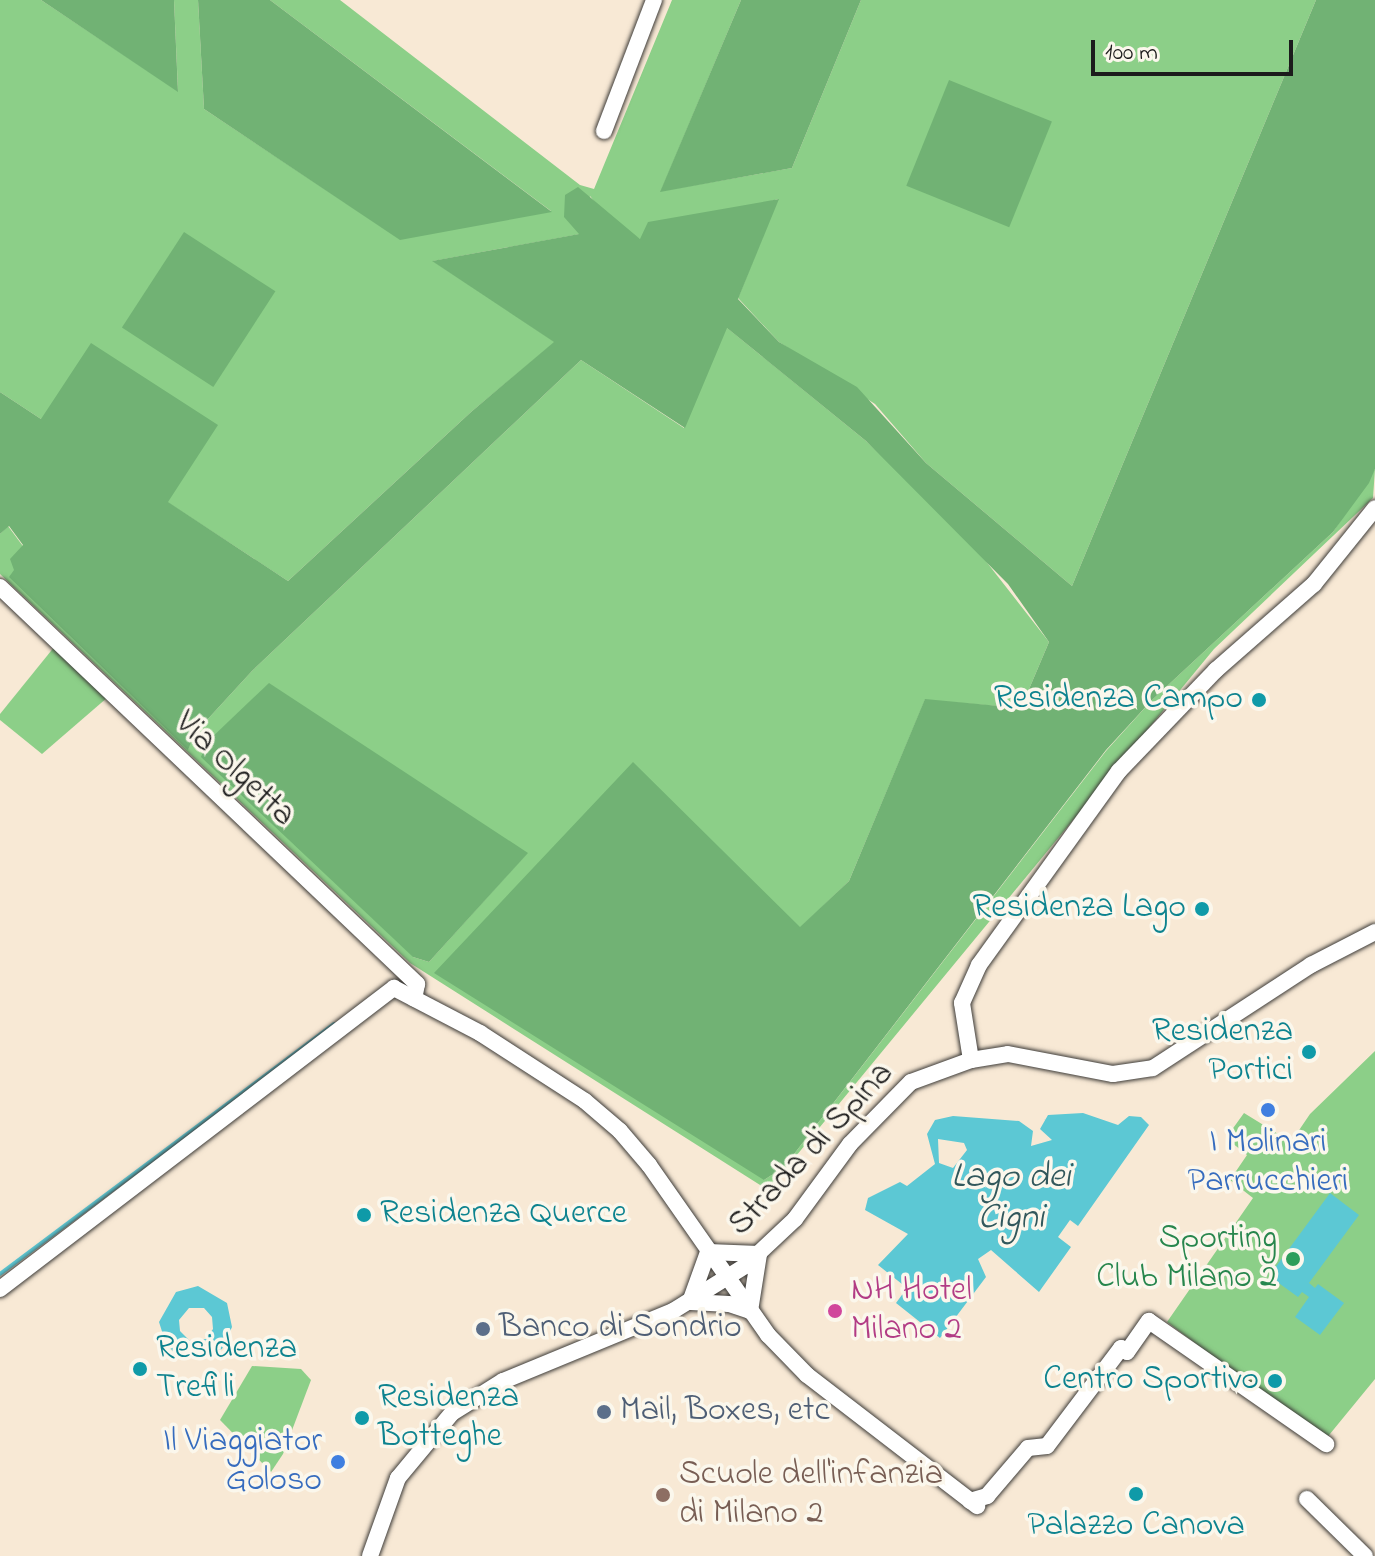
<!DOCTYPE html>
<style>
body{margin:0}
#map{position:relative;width:1375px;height:1556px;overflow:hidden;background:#f8e9d5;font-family:"Indie Flower",sans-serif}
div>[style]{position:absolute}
.green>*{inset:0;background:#8ccf88}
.forest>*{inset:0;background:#71b274;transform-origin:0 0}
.water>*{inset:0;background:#5cc8d4}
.stream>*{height:4px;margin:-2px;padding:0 2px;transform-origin:2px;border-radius:2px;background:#5cc8d4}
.roads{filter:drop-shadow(0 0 2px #3d3b38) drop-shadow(0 0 2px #3d3b38)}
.street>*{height:16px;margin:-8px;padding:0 8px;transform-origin:8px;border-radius:8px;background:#fff}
.dots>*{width:22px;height:22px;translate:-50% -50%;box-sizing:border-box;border:4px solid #fbf7ec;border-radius:50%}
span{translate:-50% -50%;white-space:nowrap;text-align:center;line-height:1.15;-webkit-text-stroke:7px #fbf7ec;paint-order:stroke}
.culture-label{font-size:34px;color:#0d838f}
.right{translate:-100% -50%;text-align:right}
.left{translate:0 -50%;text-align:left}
.street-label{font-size:34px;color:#1c1c1c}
.shop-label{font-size:34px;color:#366cbe}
.leisure-label{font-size:34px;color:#27864d}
.hotel-label{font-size:34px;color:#b23c85}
.service-label{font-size:34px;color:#4e5e75}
.education-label{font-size:34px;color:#785e54}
.water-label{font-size:36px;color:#32585c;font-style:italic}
.scale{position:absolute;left:1091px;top:40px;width:202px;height:36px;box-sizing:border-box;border:4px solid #1c1c1c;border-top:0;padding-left:10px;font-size:24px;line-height:28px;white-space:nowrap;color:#1c1c1c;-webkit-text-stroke:6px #fbf7ec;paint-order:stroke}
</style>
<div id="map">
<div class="green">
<div style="clip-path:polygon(0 0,41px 0,178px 91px,174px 0,198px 0,204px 109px,400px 239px,551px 211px,270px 0,340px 0,580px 185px,594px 189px,672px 0,741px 0,661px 191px,792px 168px,861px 0,1316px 0,1072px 586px,926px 463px,875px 404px,779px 342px,738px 298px,778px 199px,641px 240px,605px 215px,590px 196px,580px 234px,433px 261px,555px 342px,471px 412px,288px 581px,167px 502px,217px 425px,41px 419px,0 392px)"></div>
<div style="clip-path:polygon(evenodd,726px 327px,866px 441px,967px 537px,1049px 642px,1021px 708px,925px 700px,849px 881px,800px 928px,764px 1180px,784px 1167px,1106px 751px,1152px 700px,1333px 532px,1375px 469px,1373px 498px,1214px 649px,768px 1190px,410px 963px,0 574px,0 534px,8px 526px,135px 697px,188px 749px,195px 733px,252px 671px,581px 360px,684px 428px,726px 327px,527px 853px,429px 962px,413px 957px,527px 853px)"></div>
<div style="clip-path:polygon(55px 646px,108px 697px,42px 754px,0 720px,0 714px)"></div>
<div style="clip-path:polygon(1375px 1051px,1375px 1379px,1325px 1440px,1167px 1322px,1253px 1198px,1230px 1180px,1247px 1155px,1226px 1138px,1244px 1113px,1291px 1142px,1310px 1114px)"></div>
<div style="clip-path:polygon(252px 1366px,301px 1369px,311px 1380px,283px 1454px,271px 1472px,220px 1420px)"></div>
</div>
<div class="forest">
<div style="clip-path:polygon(41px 0,174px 0,178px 92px)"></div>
<div style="clip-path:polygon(198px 0,270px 0,552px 212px,400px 240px,204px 109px)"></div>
<div style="clip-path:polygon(741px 0,861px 0,792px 168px,660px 192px)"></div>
<div style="clip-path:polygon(1316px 0,1375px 0,1375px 469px,1369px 483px,1333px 532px,1152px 700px,1106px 750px,784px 1167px,764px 1180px,434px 973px,633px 762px,800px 927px,849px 881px,925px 699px,1021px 708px,1049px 642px,1008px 584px,866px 441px,727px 328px,685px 428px,581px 360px,252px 671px,195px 733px,188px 750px,9px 577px,14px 570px,10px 559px,23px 545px,9px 526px,0 534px,0 392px,41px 419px,91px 343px,218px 425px,168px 502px,288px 581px,471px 412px,554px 342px,432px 261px,579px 234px,564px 217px,565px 195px,578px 187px,640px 239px,648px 222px,779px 199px,738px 299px,779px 342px,857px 387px,926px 463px,1072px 586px)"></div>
<div style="left:949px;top:80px;width:111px;height:114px;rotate:22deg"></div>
<div style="left:184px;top:232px;width:109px;height:114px;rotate:33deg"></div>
<div style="clip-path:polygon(269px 683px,528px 853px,429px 962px,413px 957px,201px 757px,207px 742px)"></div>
</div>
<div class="water">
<div style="clip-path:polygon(evenodd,1083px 1113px,1118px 1125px,1129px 1116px,1141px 1117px,1149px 1125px,1078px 1226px,1070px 1220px,1058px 1237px,1071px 1247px,1039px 1292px,991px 1250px,978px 1259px,986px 1277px,940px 1338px,896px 1303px,907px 1288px,878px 1265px,908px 1234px,865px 1210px,868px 1198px,900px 1182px,907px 1186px,935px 1164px,927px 1134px,935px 1120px,953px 1116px,1019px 1121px,1033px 1131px,1031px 1146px,1052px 1140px,1040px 1129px,1048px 1115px,1083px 1113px,938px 1139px,964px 1143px,967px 1150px,953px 1168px,939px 1163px,938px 1139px)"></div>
<div style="clip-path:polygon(1330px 1193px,1359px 1215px,1309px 1283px,1315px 1288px,1318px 1284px,1344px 1303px,1320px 1335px,1295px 1317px,1309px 1297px,1302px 1292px,1298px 1297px,1269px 1276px)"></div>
<div style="clip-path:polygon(evenodd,198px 1286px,227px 1303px,232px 1327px,222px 1349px,199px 1359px,175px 1353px,166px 1344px,159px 1322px,176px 1292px,198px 1286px,189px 1308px,204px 1308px,212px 1317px,213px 1329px,206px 1339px,189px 1340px,180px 1331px,179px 1320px,189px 1308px)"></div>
</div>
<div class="stream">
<div style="left:0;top:1274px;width:417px;rotate:-36.8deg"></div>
</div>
<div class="roads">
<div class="street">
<div style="left:604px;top:131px;width:140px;rotate:-69.1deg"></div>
<div style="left:0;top:587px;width:576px;rotate:43.59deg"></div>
<div style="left:417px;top:984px;width:15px;rotate:101deg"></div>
<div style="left:971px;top:1060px;width:58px;rotate:-99deg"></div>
<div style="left:962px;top:1003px;width:42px;rotate:-65.9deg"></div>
<div style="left:979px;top:965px;width:239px;rotate:-54.2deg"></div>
<div style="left:1119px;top:771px;width:140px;rotate:-46.2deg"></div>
<div style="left:1216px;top:670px;width:130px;rotate:-41.3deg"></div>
<div style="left:1314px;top:584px;width:97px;rotate:-51.2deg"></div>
<div style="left:0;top:1289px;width:496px;rotate:-37.4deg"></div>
<div style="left:394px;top:988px;width:97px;rotate:27.6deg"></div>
<div style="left:480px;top:1033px;width:125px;rotate:32.9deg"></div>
<div style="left:585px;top:1101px;width:46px;rotate:40.6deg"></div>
<div style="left:620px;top:1131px;width:45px;rotate:49.5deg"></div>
<div style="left:649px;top:1165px;width:208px;rotate:55deg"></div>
<div style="left:768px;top:1335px;width:56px;rotate:45.7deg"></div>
<div style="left:807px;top:1375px;width:215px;rotate:37.6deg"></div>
<div style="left:690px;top:1302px;width:53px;rotate:-70.2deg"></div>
<div style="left:691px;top:1302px;width:38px;rotate:3deg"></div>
<div style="left:729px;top:1304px;width:22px;rotate:18deg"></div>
<div style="left:750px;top:1311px;width:58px;rotate:-81deg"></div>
<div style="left:759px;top:1254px;width:51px;rotate:-177.8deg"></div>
<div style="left:1307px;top:1499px;width:81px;rotate:44.5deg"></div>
<div style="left:970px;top:1501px;width:18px;rotate:-16deg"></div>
<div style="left:987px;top:1496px;width:63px;rotate:-49.5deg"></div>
<div style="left:1028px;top:1448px;width:19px;rotate:-6deg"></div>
<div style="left:1047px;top:1446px;width:123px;rotate:-52.9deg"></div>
<div style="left:1121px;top:1348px;width:7px;rotate:34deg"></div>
<div style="left:1127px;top:1352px;width:38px;rotate:-55deg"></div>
<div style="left:1149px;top:1321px;width:216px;rotate:34.8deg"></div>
<div style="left:370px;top:1556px;width:83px;rotate:-70.3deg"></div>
<div style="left:398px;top:1478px;width:85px;rotate:-50.3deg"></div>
<div style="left:452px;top:1413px;width:60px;rotate:-32.1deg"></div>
<div style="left:503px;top:1381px;width:184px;rotate:-22.4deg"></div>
<div style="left:673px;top:1311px;width:85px;rotate:-32deg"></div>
<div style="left:745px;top:1266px;width:69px;rotate:-43.2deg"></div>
<div style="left:795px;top:1219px;width:93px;rotate:-53.7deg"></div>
<div style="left:850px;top:1144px;width:87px;rotate:-45.5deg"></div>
<div style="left:911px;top:1082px;width:64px;rotate:-20.1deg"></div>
<div style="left:971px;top:1060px;width:37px;rotate:-9deg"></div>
<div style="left:1008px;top:1054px;width:107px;rotate:10.8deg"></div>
<div style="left:1113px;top:1074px;width:40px;rotate:-8.5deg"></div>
<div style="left:1153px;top:1068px;width:189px;rotate:-33.1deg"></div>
<div style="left:1311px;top:965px;width:72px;rotate:-27.3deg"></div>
</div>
</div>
<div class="dots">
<div style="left:1259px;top:700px;background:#0f9aa8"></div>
<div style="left:1202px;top:909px;background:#0f9aa8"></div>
<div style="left:1309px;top:1052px;background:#0f9aa8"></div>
<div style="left:1268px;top:1110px;background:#3f7fe0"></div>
<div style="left:364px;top:1215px;background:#0f9aa8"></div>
<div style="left:1293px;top:1259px;background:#2e9e5b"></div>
<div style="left:835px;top:1311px;background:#d1479c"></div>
<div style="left:483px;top:1329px;background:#5c6f8a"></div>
<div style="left:140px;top:1369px;background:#0f9aa8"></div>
<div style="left:1275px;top:1381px;background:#0f9aa8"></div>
<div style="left:604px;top:1412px;background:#5c6f8a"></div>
<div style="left:362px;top:1418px;background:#0f9aa8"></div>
<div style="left:338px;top:1462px;background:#3f7fe0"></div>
<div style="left:1136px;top:1494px;background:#0f9aa8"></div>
<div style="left:663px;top:1495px;background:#8d6e63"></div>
</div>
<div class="culture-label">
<span class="right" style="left:1243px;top:700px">Residenza Campo</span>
<span class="right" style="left:1186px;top:909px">Residenza Lago</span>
<span class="right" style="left:1293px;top:1052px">Residenza<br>Portici</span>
<span class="left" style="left:380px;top:1215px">Residenza Querce</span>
<span class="left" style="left:156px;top:1369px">Residenza<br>Trefili</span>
<span class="right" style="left:1259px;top:1381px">Centro Sportivo</span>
<span class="left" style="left:378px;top:1418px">Residenza<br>Botteghe</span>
<span style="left:1136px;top:1527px">Palazzo Canova</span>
</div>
<div class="street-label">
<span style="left:234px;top:770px;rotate:43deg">Via Olgetta</span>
<span style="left:812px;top:1150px;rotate:-47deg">Strada di Spina</span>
</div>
<div class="shop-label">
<span style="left:1268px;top:1163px">I Molinari<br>Parrucchieri</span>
<span class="right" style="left:322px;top:1462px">Il Viaggiator<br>Goloso</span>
</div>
<div class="leisure-label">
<span class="right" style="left:1277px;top:1259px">Sporting<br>Club Milano 2</span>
</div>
<div class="hotel-label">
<span class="left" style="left:851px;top:1311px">NH Hotel<br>Milano 2</span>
</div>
<div class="service-label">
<span class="left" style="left:499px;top:1329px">Banco di Sondrio</span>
<span class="left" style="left:620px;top:1412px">Mail, Boxes, etc</span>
</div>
<div class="education-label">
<span class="left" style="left:679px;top:1495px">Scuole dell'infanzia<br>di Milano 2</span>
</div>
<div class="water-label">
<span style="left:1011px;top:1198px">Lago dei<br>Cigni</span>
</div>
<div class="scale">100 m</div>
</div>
